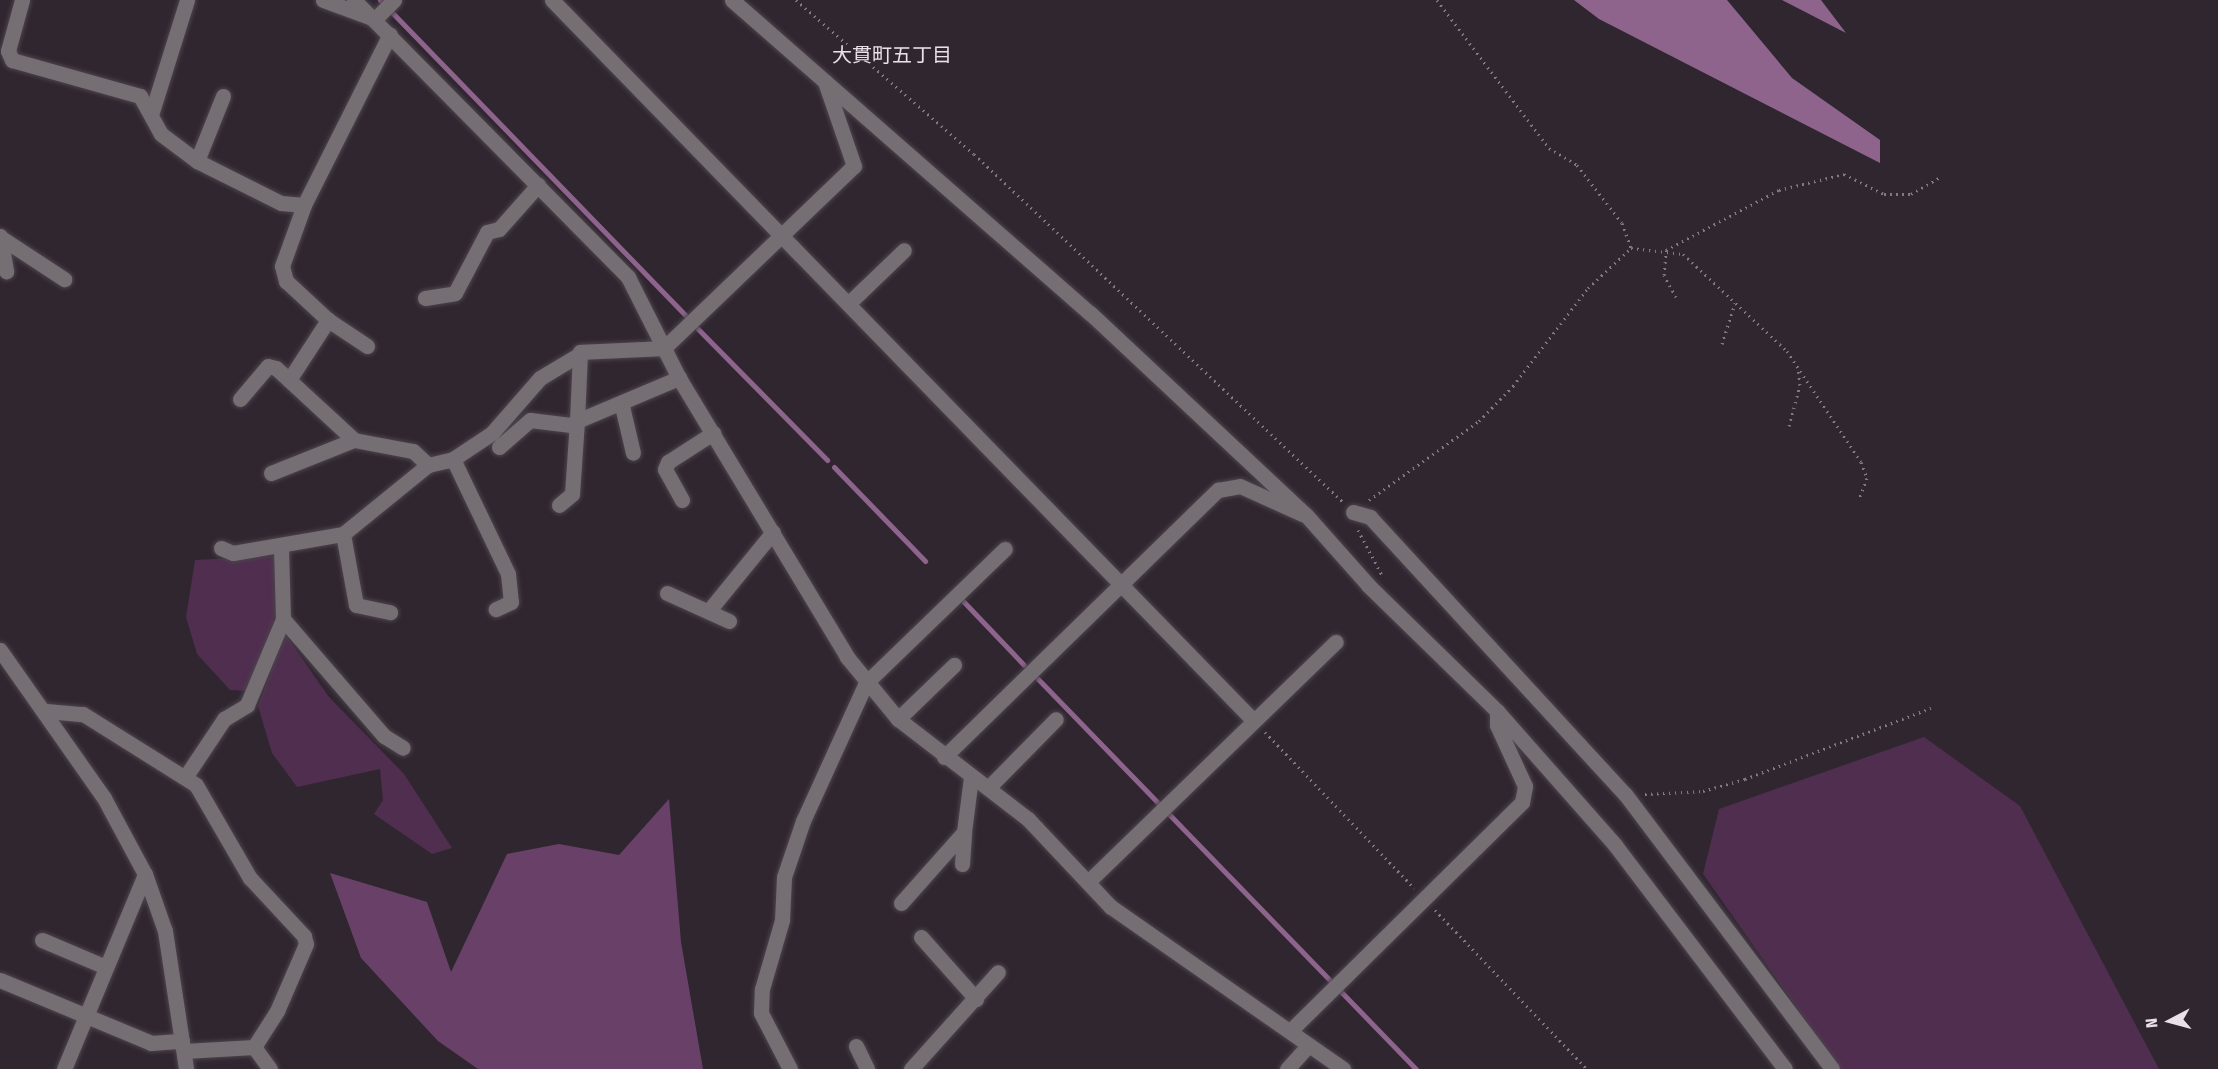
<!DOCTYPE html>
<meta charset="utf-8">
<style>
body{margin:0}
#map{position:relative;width:2218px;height:1069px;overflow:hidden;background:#302630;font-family:"Fira Sans Condensed","Noto Sans JP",sans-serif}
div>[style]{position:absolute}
.green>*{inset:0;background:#502e4f}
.forest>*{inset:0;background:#694168}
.water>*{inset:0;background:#8e648d}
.stream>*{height:5px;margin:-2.5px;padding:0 2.5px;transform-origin:2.5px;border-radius:2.5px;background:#8e648d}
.path>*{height:3px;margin-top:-1.5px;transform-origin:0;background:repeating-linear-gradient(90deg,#827982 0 1.5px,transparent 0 6px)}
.roads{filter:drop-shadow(0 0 2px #4d444d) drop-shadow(0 0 2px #4d444d)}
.minor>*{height:15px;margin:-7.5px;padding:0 7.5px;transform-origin:7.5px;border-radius:7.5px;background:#756f74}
span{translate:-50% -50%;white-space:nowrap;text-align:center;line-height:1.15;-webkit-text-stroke:6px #302630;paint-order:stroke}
.neighbourhood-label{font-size:20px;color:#e8e1e8}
.north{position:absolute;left:2140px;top:991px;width:60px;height:60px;-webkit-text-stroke:4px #302630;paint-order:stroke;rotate:264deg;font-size:16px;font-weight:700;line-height:24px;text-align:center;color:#e8e1e8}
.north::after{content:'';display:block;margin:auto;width:21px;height:27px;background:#e8e1e8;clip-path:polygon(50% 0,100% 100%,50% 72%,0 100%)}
</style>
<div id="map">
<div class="green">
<div style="clip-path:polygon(274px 556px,275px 617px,248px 691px,230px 690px,197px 654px,186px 617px,195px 560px)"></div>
<div style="clip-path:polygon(285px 634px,329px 697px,404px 774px,452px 848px,432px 854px,374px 814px,383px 800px,380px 769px,297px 787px,272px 753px,258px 706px)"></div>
<div style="clip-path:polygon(1924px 737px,2020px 806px,2159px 1069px,1840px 1069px,1703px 874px,1719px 809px)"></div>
</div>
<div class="forest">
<div style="clip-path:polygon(669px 799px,681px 942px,703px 1069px,478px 1069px,438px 1041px,361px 958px,330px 873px,427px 902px,451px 972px,507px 854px,559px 844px,619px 855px)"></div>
</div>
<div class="water">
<div style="clip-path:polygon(1574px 0,1727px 0,1792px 78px,1880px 140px,1880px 163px,1599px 19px)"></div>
<div style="clip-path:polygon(1781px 0,1821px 0,1846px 33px,1782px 0)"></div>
</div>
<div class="stream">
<div style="left:380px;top:0;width:440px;rotate:45.9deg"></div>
<div style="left:698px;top:329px;width:184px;rotate:45.4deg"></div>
<div style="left:834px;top:467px;width:131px;rotate:45.9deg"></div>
<div style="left:963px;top:601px;width:88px;rotate:46.4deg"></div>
<div style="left:1038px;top:679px;width:543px;rotate:45.9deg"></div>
</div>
<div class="path">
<div style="left:796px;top:0;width:235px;rotate:40.9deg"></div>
<div style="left:974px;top:154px;width:507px;rotate:43.32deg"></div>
<div style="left:1437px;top:0;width:186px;rotate:52.9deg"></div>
<div style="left:1549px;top:148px;width:33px;rotate:31deg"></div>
<div style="left:1577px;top:165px;width:73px;rotate:52.2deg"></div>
<div style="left:1622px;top:223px;width:27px;rotate:70deg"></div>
<div style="left:1631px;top:248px;width:52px;rotate:6.6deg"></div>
<div style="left:1683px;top:254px;width:142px;rotate:43deg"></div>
<div style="left:1787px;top:351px;width:133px;rotate:56.3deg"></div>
<div style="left:1861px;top:462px;width:17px;rotate:69deg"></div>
<div style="left:1867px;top:478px;width:22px;rotate:111deg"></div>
<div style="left:1676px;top:297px;width:25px;rotate:-119deg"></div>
<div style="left:1664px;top:275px;width:25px;rotate:-85deg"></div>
<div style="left:1666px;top:250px;width:128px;rotate:-28deg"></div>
<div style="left:1779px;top:190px;width:67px;rotate:-13.8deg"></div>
<div style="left:1844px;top:174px;width:45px;rotate:26.6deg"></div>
<div style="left:1884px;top:194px;width:27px"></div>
<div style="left:1911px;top:194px;width:34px;rotate:-30deg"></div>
<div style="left:1722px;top:344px;width:43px;rotate:-72.4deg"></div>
<div style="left:1789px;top:426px;width:42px;rotate:-75deg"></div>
<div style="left:1800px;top:385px;width:18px;rotate:-96deg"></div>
<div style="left:1369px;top:500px;width:135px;rotate:-35.7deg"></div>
<div style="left:1479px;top:421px;width:49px;rotate:-45.8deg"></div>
<div style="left:1513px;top:386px;width:123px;rotate:-52.6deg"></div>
<div style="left:1588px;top:288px;width:59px;rotate:-42.9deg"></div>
<div style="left:1358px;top:530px;width:53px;rotate:62deg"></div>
<div style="left:1265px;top:732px;width:216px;rotate:46.3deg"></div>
<div style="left:1645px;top:794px;width:58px;rotate:-3deg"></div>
<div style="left:1703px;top:791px;width:44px;rotate:-15.9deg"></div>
<div style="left:1745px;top:779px;width:199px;rotate:-20.9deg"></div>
<div style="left:1435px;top:910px;width:220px;rotate:46.3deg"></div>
</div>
<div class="roads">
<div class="minor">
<div style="left:22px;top:0;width:53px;rotate:105.4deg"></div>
<div style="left:8px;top:51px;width:10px;rotate:66deg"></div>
<div style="left:12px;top:60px;width:133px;rotate:15.7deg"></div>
<div style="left:140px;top:96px;width:43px;rotate:61.1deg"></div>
<div style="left:161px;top:134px;width:45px;rotate:36.9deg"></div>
<div style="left:197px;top:161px;width:94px;rotate:26.6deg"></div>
<div style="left:281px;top:203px;width:23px;rotate:5deg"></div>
<div style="left:304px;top:205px;width:191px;rotate:-63.3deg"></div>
<div style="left:323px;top:0;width:55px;rotate:20.1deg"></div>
<div style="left:375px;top:19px;width:27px;rotate:-45deg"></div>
<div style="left:354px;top:0;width:390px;rotate:45.3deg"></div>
<div style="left:628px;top:277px;width:113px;rotate:63.2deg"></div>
<div style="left:679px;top:378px;width:326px;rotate:58.9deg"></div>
<div style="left:847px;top:657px;width:80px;rotate:50.6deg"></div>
<div style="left:898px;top:719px;width:164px;rotate:37.6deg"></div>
<div style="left:1028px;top:819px;width:121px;rotate:46.7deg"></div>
<div style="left:1111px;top:907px;width:283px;rotate:34.9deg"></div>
<div style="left:552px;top:0;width:1005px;rotate:45.77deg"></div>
<div style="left:732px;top:0;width:476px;rotate:41.2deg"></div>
<div style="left:1090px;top:313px;width:296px;rotate:43.1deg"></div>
<div style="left:1306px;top:515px;width:95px;rotate:48.4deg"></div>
<div style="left:1369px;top:586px;width:179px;rotate:44.3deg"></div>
<div style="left:1497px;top:711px;width:179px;rotate:48.6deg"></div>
<div style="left:1615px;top:845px;width:281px;rotate:52.8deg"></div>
<div style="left:151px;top:115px;width:121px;rotate:-72.6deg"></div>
<div style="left:197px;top:161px;width:70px;rotate:-68.2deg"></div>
<div style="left:304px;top:205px;width:65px;rotate:109.8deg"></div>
<div style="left:282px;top:266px;width:16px;rotate:75deg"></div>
<div style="left:286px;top:281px;width:57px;rotate:42.9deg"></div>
<div style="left:328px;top:320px;width:47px;rotate:33.7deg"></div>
<div style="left:0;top:236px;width:36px;rotate:80deg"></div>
<div style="left:0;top:237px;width:77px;rotate:33.3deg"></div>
<div style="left:425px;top:298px;width:30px;rotate:-9deg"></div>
<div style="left:455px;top:293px;width:69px;rotate:-62.3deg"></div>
<div style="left:487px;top:232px;width:12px;rotate:-14deg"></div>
<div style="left:499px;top:229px;width:59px;rotate:-48.4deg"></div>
<div style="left:849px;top:303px;width:76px;rotate:-43.9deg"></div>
<div style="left:289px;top:380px;width:72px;rotate:-57deg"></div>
<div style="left:240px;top:399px;width:43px;rotate:-49.7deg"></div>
<div style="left:268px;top:366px;width:8px;rotate:14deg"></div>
<div style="left:276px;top:368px;width:106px;rotate:42.7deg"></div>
<div style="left:354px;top:440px;width:60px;rotate:10.6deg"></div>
<div style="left:413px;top:451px;width:21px;rotate:43deg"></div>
<div style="left:622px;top:406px;width:48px;rotate:76.8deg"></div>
<div style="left:499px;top:447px;width:41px;rotate:-41.1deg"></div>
<div style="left:530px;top:420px;width:41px;rotate:7deg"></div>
<div style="left:571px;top:425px;width:7px;rotate:-34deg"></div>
<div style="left:577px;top:421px;width:69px;rotate:-87.5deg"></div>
<div style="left:580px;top:352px;width:84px;rotate:-2.7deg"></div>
<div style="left:664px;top:348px;width:263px;rotate:-43.8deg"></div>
<div style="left:854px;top:166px;width:89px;rotate:-109deg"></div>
<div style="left:453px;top:459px;width:127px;rotate:64.4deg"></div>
<div style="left:508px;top:574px;width:28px;rotate:84deg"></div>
<div style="left:511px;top:602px;width:17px;rotate:155deg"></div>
<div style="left:271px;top:473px;width:89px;rotate:-21.7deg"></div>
<div style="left:682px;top:500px;width:35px;rotate:-119deg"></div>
<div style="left:665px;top:469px;width:8px;rotate:-67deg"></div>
<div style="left:668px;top:462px;width:54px;rotate:-32.8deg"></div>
<div style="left:559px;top:505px;width:17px;rotate:-40deg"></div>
<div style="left:572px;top:494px;width:73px;rotate:-86.1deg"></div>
<div style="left:577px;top:421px;width:111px;rotate:-22.9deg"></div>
<div style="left:1353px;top:512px;width:18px;rotate:16deg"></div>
<div style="left:1370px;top:517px;width:377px;rotate:47.4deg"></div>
<div style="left:1625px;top:794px;width:344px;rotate:53deg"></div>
<div style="left:343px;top:534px;width:72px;rotate:79.6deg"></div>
<div style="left:356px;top:605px;width:35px;rotate:12deg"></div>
<div style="left:221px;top:548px;width:13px;rotate:23deg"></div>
<div style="left:233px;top:553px;width:112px;rotate:-9.8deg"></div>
<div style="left:343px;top:534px;width:109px;rotate:-39.1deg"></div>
<div style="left:428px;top:465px;width:26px;rotate:-13deg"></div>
<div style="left:453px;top:459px;width:47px;rotate:-33.7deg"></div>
<div style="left:492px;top:433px;width:73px;rotate:-48.9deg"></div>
<div style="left:540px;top:378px;width:41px;rotate:-31deg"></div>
<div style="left:281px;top:548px;width:71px;rotate:88.4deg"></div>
<div style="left:283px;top:619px;width:155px;rotate:49.2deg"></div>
<div style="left:384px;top:736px;width:22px;rotate:32deg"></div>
<div style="left:667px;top:593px;width:68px;rotate:24.3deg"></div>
<div style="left:711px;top:608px;width:98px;rotate:-50.8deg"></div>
<div style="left:0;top:650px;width:181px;rotate:54.9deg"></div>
<div style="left:104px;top:798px;width:86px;rotate:61.7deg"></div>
<div style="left:145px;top:874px;width:60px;rotate:70.7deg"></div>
<div style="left:165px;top:931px;width:140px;rotate:81.3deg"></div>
<div style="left:46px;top:711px;width:37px;rotate:5deg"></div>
<div style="left:83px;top:714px;width:133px;rotate:32.1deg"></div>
<div style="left:196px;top:785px;width:108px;rotate:59.9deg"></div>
<div style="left:250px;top:878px;width:79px;rotate:47deg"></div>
<div style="left:304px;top:936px;width:8px;rotate:76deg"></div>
<div style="left:306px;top:944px;width:73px;rotate:113.4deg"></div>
<div style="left:277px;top:1011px;width:43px;rotate:122.6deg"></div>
<div style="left:254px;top:1047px;width:70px;rotate:176.7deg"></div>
<div style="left:898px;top:719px;width:78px;rotate:-44deg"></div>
<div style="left:944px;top:757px;width:383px;rotate:-44.3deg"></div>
<div style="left:1218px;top:490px;width:22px;rotate:-10deg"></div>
<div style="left:1240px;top:486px;width:68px;rotate:24.3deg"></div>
<div style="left:186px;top:776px;width:69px;rotate:-56.3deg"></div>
<div style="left:224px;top:719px;width:27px;rotate:-31deg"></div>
<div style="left:247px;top:705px;width:93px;rotate:-67.3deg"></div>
<div style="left:989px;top:787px;width:95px;rotate:-45.4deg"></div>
<div style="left:962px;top:864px;width:32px;rotate:-86deg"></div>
<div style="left:1088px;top:882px;width:345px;rotate:-44.1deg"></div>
<div style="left:901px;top:903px;width:95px;rotate:-48.4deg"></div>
<div style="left:964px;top:832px;width:55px;rotate:-82.7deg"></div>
<div style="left:921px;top:937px;width:83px;rotate:48.4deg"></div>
<div style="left:42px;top:940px;width:69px;rotate:22.9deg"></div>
<div style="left:0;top:980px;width:164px;rotate:22.6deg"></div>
<div style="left:151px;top:1043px;width:31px;rotate:-4deg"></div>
<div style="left:1290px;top:1031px;width:326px;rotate:-44.6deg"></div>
<div style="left:1522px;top:802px;width:16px;rotate:-79deg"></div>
<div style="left:1525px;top:786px;width:67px;rotate:-114.7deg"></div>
<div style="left:1497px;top:725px;width:14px;rotate:-90deg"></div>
<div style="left:856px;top:1046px;width:25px;rotate:64deg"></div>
<div style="left:254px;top:1047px;width:27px;rotate:54deg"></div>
<div style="left:64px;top:1069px;width:211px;rotate:-67.4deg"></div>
<div style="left:790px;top:1069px;width:63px;rotate:-117.4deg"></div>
<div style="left:761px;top:1013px;width:24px;rotate:-88deg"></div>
<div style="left:762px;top:989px;width:72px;rotate:-73.8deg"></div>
<div style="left:782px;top:920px;width:43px;rotate:-87.3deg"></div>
<div style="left:784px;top:877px;width:59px;rotate:-71.3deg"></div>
<div style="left:803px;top:821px;width:152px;rotate:-65.5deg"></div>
<div style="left:866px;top:683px;width:193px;rotate:-44deg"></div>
<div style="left:911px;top:1069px;width:130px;rotate:-48.1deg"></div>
<div style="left:1287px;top:1069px;width:31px;rotate:-48deg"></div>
</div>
</div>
<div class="neighbourhood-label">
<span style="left:892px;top:55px">大貫町五丁目</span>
</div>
<div class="north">N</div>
</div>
